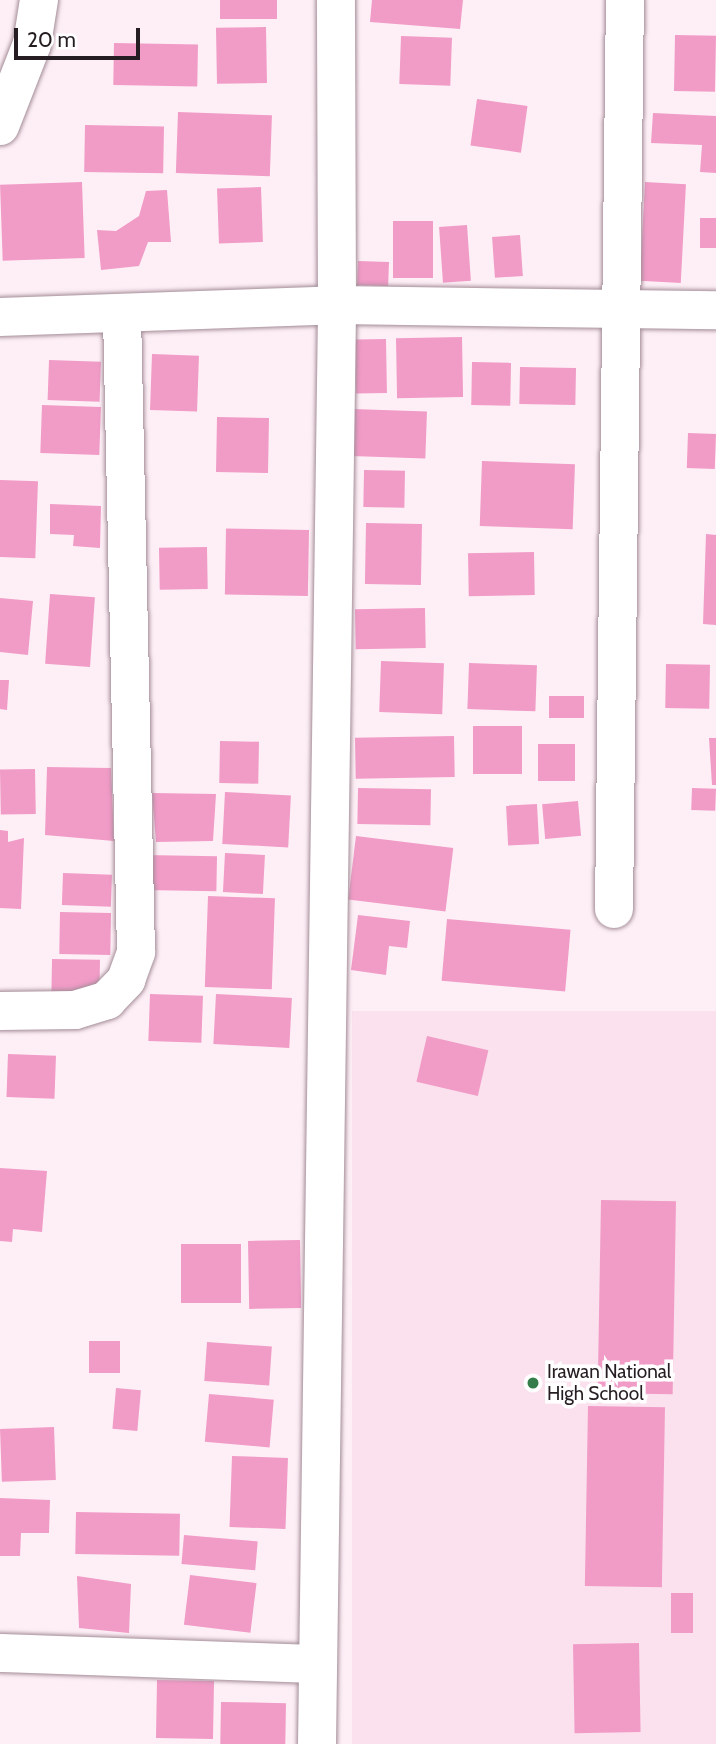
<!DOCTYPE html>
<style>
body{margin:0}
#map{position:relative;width:716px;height:1744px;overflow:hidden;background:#feeff6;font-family:Cabin,sans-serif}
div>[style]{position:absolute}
.built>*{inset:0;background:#fbe1ed;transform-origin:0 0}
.building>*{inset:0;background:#f19bc7;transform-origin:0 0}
.roads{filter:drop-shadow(0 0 2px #a38c97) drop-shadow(0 0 2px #a38c97)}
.street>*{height:38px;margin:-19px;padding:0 19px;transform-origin:19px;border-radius:19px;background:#fff}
.dots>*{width:19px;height:19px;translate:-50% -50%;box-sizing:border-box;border:4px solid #fff;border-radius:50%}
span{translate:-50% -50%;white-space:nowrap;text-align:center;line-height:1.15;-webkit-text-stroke:7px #fff;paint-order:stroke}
.poi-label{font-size:19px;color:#251d21}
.left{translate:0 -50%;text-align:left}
.scale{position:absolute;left:14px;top:28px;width:126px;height:32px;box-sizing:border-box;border:4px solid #251d21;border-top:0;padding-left:9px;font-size:21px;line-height:24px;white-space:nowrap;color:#251d21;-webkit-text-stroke:5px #fff;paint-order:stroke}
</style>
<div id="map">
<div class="built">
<div style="left:716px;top:1011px;width:733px;height:364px;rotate:90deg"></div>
</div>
<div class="building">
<div style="left:220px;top:0;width:57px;height:19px"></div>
<div style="clip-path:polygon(372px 0,463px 0,460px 29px,370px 22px)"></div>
<div style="left:266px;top:27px;width:56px;height:50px;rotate:89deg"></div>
<div style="left:675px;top:35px;width:41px;height:56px;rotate:1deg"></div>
<div style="left:401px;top:36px;width:51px;height:48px;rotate:2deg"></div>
<div style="left:114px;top:43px;width:84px;height:42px;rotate:1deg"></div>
<div style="left:477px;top:99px;width:51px;height:47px;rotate:8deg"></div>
<div style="left:178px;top:112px;width:94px;height:61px;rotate:2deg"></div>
<div style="clip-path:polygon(653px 113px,716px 116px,716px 173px,700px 172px,702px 145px,651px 143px)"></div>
<div style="left:85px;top:125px;width:79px;height:47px;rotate:1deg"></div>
<div style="left:82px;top:182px;width:76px;height:82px;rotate:88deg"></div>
<div style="left:645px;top:182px;width:41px;height:99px;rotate:3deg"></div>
<div style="left:261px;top:187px;width:55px;height:44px;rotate:88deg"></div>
<div style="clip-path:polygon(167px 190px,171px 242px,148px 242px,139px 266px,101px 270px,97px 230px,116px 231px,139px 216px,146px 191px)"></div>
<div style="left:716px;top:218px;width:30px;height:16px;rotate:90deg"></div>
<div style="left:393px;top:221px;width:40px;height:57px"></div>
<div style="left:467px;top:225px;width:56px;height:28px;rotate:86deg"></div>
<div style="left:520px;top:235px;width:41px;height:28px;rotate:86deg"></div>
<div style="left:358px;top:261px;width:31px;height:24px;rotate:2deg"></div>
<div style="left:462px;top:337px;width:60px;height:66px;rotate:89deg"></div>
<div style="left:386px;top:339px;width:54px;height:31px;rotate:89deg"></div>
<div style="left:152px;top:354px;width:47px;height:56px;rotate:2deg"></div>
<div style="left:49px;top:360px;width:52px;height:40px;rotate:2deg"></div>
<div style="left:472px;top:362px;width:39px;height:43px;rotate:1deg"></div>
<div style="left:520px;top:367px;width:56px;height:37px;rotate:1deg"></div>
<div style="left:42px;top:405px;width:59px;height:48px;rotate:2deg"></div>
<div style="left:353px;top:409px;width:74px;height:47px;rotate:2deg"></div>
<div style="left:217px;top:417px;width:52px;height:55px;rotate:1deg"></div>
<div style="left:688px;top:433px;width:28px;height:35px;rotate:2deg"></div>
<div style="left:482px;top:461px;width:93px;height:65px;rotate:2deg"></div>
<div style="left:364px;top:470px;width:41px;height:37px;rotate:1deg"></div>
<div style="left:0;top:480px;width:38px;height:77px;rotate:2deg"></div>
<div style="clip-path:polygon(50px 504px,101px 506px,100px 548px,73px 546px,74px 535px,50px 534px)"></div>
<div style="left:366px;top:523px;width:56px;height:61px;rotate:1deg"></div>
<div style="left:309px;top:530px;width:66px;height:83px;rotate:91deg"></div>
<div style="clip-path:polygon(706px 534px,716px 535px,716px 625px,703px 624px)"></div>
<div style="left:207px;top:547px;width:42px;height:48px;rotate:89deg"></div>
<div style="left:534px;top:552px;width:43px;height:66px;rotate:89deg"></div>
<div style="left:50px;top:594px;width:45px;height:70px;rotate:4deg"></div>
<div style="clip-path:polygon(0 598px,33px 601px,28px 655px,0 652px)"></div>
<div style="left:425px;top:608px;width:40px;height:70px;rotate:89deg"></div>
<div style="left:381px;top:661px;width:63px;height:51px;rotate:2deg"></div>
<div style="left:469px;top:663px;width:68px;height:46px;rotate:2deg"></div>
<div style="left:666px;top:664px;width:44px;height:44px;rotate:1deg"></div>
<div style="clip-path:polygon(0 680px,9px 680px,7px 710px,0 709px)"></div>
<div style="left:584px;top:696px;width:22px;height:35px;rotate:90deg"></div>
<div style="left:473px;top:726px;width:49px;height:48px"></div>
<div style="left:454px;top:736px;width:41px;height:99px;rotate:89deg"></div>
<div style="clip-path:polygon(709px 738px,716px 738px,716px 785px,712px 785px)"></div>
<div style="left:220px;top:741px;width:39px;height:42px;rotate:1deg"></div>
<div style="left:538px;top:744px;width:37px;height:37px"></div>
<div style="clip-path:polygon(47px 767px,111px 768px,114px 841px,45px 835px)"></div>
<div style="left:35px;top:769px;width:45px;height:35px;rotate:89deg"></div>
<div style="left:358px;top:788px;width:73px;height:36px;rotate:1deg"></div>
<div style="left:692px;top:788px;width:24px;height:22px;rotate:2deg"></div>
<div style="left:225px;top:792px;width:66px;height:52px;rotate:3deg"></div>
<div style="clip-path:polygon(152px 793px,216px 794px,213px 841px,156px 842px)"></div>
<div style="left:578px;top:801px;width:35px;height:36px;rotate:85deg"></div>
<div style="left:537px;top:804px;width:40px;height:31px;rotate:87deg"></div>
<div style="clip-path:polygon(0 830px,8px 831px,8px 842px,24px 838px,21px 909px,0 908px)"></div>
<div style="left:356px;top:836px;width:98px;height:64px;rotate:7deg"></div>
<div style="left:225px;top:853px;width:40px;height:39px;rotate:3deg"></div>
<div style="left:144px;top:855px;width:73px;height:35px;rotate:1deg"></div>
<div style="left:63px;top:873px;width:49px;height:32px;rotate:2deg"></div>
<div style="left:208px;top:896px;width:67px;height:91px;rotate:2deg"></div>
<div style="left:60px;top:912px;width:51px;height:42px;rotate:1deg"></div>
<div style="clip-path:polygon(358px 915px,410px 921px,407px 948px,389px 946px,386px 975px,351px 970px)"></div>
<div style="left:447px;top:919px;width:124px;height:62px;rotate:5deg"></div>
<div style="left:52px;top:959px;width:48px;height:37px;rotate:1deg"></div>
<div style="left:150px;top:994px;width:53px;height:47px;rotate:2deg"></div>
<div style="left:216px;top:994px;width:76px;height:50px;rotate:3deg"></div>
<div style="left:427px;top:1036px;width:63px;height:47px;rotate:13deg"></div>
<div style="left:8px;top:1054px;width:48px;height:43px;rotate:2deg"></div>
<div style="clip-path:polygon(0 1168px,47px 1171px,42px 1232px,13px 1229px,12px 1242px,0 1241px)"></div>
<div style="left:601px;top:1200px;width:75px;height:193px;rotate:1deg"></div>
<div style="left:300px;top:1240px;width:68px;height:52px;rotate:89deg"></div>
<div style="left:181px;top:1244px;width:60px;height:59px"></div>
<div style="left:89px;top:1341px;width:31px;height:32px"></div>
<div style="left:207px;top:1342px;width:65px;height:39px;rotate:4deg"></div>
<div style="left:116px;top:1388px;width:25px;height:41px;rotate:5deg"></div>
<div style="left:209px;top:1394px;width:65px;height:48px;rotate:5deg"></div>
<div style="left:588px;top:1406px;width:77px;height:180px;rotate:1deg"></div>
<div style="left:54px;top:1427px;width:53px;height:54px;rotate:88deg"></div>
<div style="left:232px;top:1456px;width:56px;height:71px;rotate:2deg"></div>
<div style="clip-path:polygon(0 1498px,50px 1500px,49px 1533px,21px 1533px,20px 1556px,0 1556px)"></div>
<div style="left:76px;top:1512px;width:104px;height:42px;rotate:1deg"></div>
<div style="left:184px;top:1535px;width:74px;height:29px;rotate:5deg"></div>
<div style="left:190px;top:1575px;width:67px;height:50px;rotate:7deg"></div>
<div style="clip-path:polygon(77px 1576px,131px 1584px,129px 1633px,79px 1628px)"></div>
<div style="left:671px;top:1593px;width:22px;height:40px"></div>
<div style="left:639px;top:1643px;width:89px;height:66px;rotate:89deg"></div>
<div style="left:214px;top:1681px;width:58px;height:57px;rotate:91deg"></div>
<div style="left:221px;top:1702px;width:65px;height:42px;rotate:1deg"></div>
</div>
<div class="roads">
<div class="street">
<div style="left:0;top:126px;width:88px;rotate:-68.7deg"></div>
<div style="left:32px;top:44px;width:45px;rotate:-81deg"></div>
<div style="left:0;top:317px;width:337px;rotate:-2deg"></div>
<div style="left:337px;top:305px;width:379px;rotate:0.8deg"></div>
<div style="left:614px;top:909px;width:909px;rotate:-89.31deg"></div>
<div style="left:0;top:1011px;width:75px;rotate:-0.8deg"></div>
<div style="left:75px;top:1010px;width:34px;rotate:-17deg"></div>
<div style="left:107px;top:1000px;width:28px;rotate:-46deg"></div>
<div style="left:126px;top:980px;width:30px;rotate:-70deg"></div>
<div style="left:136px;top:952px;width:638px;rotate:-91.26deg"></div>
<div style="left:0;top:1653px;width:317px;rotate:2deg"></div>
<div style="left:317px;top:1744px;width:1439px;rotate:-89.2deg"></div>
<div style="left:337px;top:305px;width:305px;rotate:-90.2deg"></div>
</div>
</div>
<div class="dots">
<div style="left:533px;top:1383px;background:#347d4a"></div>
</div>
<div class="poi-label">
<span class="left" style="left:547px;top:1383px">Irawan National<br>High School</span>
</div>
<div class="scale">20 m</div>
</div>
